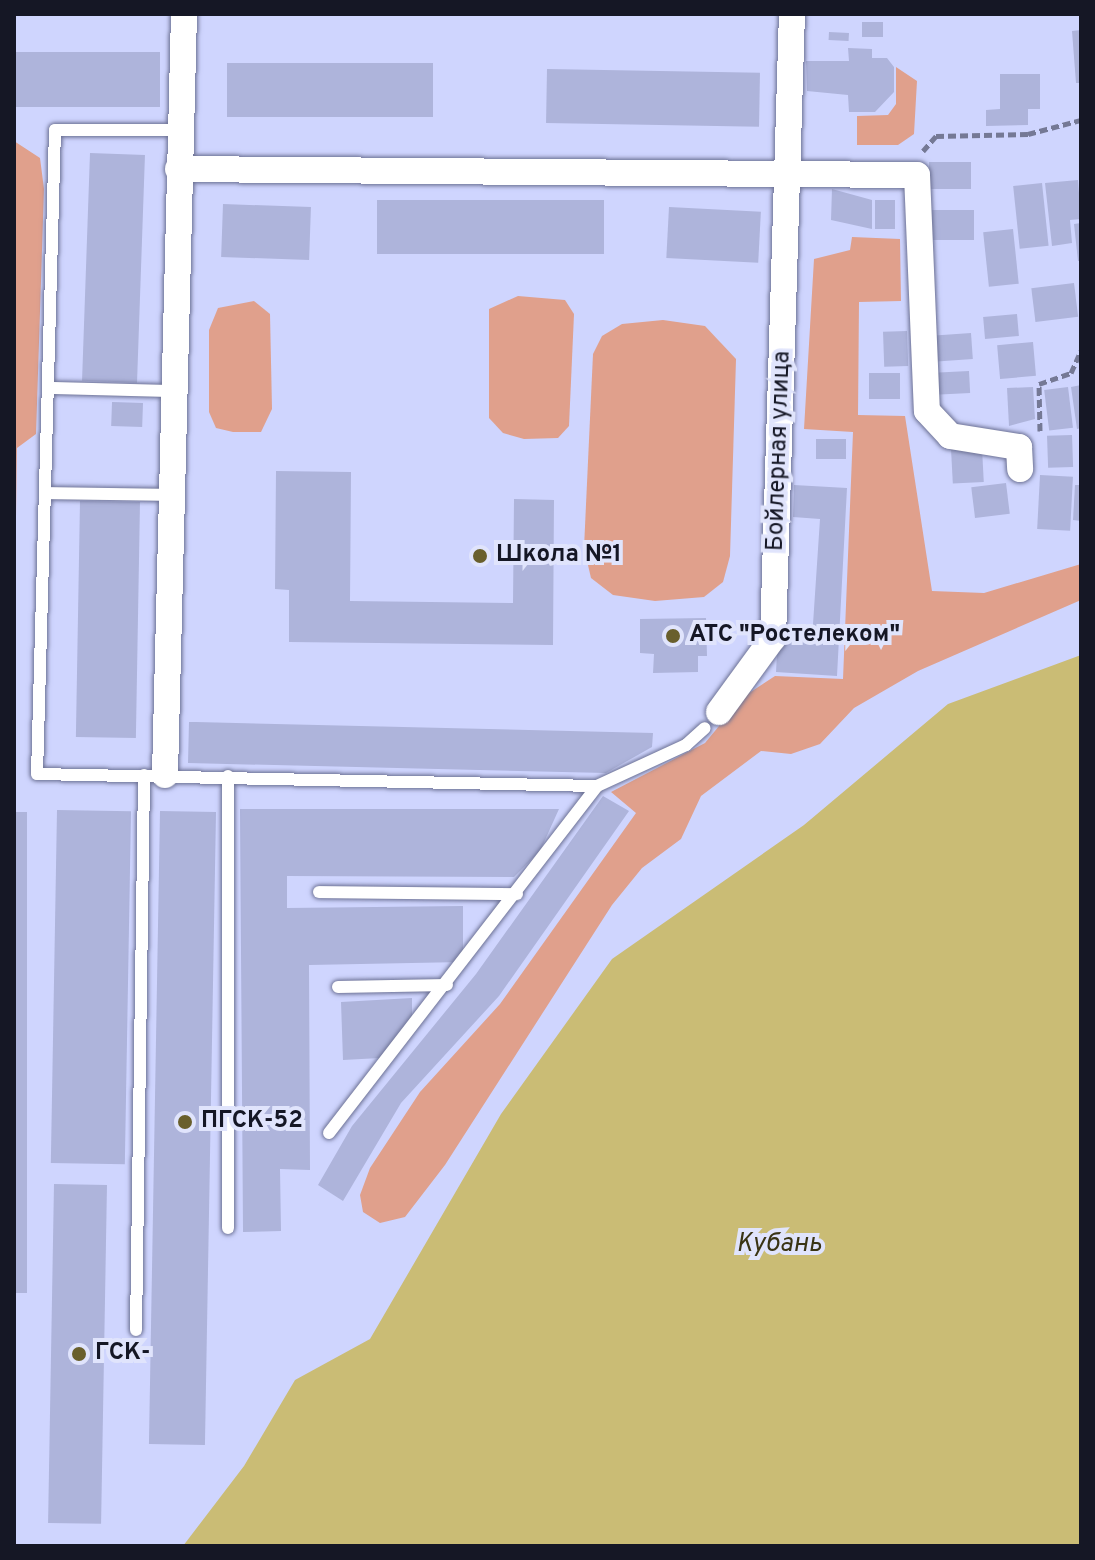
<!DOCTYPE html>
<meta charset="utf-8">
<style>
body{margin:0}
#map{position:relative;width:1095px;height:1560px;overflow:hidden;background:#cfd5fe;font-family:Overpass,sans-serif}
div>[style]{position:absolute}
.green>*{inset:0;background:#e0a08c}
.water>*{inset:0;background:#cabc75}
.building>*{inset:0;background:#aeb4db;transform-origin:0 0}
.path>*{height:5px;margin-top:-2.5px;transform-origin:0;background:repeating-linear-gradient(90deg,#757995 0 8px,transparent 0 12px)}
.roads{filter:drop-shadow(0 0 2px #6c7194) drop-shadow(0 0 2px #6c7194)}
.service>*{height:12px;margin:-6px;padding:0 6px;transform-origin:6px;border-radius:6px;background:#fff}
.minor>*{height:26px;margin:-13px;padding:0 13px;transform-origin:13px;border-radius:13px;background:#fff}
.dots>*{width:22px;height:22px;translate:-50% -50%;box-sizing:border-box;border:4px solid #e0e4fc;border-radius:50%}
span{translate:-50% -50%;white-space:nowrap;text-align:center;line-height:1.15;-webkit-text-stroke:8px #e0e4fc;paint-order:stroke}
.street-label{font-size:24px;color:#151725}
.poi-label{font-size:24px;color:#151725;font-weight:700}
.left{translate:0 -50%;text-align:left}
.water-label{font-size:26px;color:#3a3414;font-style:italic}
.frame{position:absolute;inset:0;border:16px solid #151725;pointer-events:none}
</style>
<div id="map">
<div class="green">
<div style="clip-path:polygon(896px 67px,917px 81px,914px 134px,898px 145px,857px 145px,857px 116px,888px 115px,896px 104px)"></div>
<div style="clip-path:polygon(14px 141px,40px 158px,44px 189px,36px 434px,17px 448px,14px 658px)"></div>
<div style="clip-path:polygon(852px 237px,900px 239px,901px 301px,859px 302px,858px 415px,905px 416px,932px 591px,984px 593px,1081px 564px,1081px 600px,918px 671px,854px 708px,820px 744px,791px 754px,761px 751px,701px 796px,681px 839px,642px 868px,612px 905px,445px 1165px,405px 1217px,380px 1223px,363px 1212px,360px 1195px,370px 1168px,420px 1092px,500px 1004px,636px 813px,611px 792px,705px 743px,743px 697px,775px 676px,843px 679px,853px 432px,804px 429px,814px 259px,850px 250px)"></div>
<div style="clip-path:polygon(518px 296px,565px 300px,574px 314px,569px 426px,558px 438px,524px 439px,503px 433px,489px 418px,489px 309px)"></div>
<div style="clip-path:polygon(254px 301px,270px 314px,272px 409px,261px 432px,233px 432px,216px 428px,209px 412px,209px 330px,218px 308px)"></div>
<div style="clip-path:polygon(663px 320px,705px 326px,736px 359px,730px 556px,723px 582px,704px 597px,655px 601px,613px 595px,591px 578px,584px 548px,593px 354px,602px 336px,622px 324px)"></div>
</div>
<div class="water">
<div style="clip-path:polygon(1081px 655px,1081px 1546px,183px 1546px,244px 1466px,295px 1380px,370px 1339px,501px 1114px,612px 959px,804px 825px,948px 704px)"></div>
</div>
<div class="building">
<div style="left:862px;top:22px;width:21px;height:15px"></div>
<div style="clip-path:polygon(1081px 30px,1081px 83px,1076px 83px,1072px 31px)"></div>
<div style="left:829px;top:32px;width:20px;height:8px;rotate:3deg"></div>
<div style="clip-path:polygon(848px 48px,872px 49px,872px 58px,887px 58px,894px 67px,894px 92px,875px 112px,849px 112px,848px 95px,807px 91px,806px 61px,849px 61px)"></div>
<div style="left:14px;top:52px;width:146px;height:55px"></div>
<div style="left:227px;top:63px;width:206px;height:54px"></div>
<div style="left:547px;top:69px;width:213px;height:54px;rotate:1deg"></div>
<div style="clip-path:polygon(1000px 74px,1040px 74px,1040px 109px,1028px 109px,1028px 125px,986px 126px,986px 110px,1000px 109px)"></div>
<div style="left:90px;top:153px;width:55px;height:228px;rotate:2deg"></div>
<div style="left:929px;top:162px;width:42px;height:27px"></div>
<div style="clip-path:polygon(1078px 180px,1081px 219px,1070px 220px,1072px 243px,1052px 246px,1045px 183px)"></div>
<div style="left:1042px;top:183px;width:63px;height:29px;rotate:84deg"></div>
<div style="clip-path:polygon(832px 189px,872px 200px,872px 229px,831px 220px)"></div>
<div style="left:377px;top:200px;width:227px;height:54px"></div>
<div style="left:875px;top:200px;width:20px;height:29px"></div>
<div style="left:223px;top:204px;width:88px;height:53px;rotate:2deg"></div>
<div style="left:669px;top:207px;width:92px;height:51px;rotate:3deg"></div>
<div style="left:931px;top:210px;width:43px;height:30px"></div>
<div style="clip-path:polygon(1081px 223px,1081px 261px,1078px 261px,1074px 224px)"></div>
<div style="left:1013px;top:229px;width:55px;height:30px;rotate:84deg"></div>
<div style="left:1074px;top:283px;width:34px;height:43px;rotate:83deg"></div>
<div style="left:1017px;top:314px;width:22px;height:34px;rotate:85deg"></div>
<div style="left:907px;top:331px;width:35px;height:24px;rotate:88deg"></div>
<div style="left:971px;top:333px;width:26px;height:36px;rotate:86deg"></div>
<div style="left:1033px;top:342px;width:34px;height:36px;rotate:85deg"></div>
<div style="left:969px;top:371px;width:22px;height:35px;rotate:87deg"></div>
<div style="left:869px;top:373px;width:31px;height:26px"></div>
<div style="clip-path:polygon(1081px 385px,1081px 428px,1077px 429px,1071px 387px)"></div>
<div style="clip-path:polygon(1033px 387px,1035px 419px,1009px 426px,1007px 388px)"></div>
<div style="left:1068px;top:387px;width:41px;height:24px;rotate:83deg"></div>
<div style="left:143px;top:403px;width:24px;height:31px;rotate:92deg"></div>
<div style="left:1072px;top:435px;width:32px;height:25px;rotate:88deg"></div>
<div style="left:816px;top:439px;width:30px;height:20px"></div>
<div style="left:982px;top:448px;width:34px;height:31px;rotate:87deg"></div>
<div style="clip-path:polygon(276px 471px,351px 472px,350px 601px,513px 603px,514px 499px,554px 500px,553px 645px,289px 642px,289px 590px,275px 589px)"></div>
<div style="left:1040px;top:475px;width:33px;height:54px;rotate:3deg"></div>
<div style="left:1006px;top:483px;width:31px;height:35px;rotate:83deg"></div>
<div style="clip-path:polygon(794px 485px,847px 488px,837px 676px,776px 672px,778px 635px,812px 639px,820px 519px,793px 517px)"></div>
<div style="clip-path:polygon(1075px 485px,1081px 485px,1081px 521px,1073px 520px)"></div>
<div style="left:80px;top:501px;width:60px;height:236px;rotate:1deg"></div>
<div style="clip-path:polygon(706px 618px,707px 656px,698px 656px,698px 672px,653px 673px,654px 654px,640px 653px,640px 619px)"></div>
<div style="clip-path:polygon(189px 722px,196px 722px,653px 733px,652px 747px,606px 773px,188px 763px)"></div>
<div style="clip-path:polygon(603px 796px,629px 811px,499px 996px,401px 1103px,343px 1201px,318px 1185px,352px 1126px,476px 974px)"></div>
<div style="clip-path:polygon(240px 809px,559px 809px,540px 851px,514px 877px,287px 876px,287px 908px,463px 906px,463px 962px,309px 965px,310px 1170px,280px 1169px,281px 1231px,243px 1232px)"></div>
<div style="left:57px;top:810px;width:74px;height:353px;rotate:1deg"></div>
<div style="left:160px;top:811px;width:56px;height:633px;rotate:1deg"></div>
<div style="left:14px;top:812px;width:13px;height:481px"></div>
<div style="clip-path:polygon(412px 998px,412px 1018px,380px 1058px,343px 1060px,341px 1002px)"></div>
<div style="left:54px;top:1184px;width:53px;height:339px;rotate:1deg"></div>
</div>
<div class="path">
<div style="left:923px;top:151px;width:20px;rotate:-49deg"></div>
<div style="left:936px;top:136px;width:92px;rotate:-1.2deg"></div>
<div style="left:1028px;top:134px;width:55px;rotate:-14.8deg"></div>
<div style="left:1040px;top:431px;width:47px;rotate:-91.2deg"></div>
<div style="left:1039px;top:384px;width:34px;rotate:-19deg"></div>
<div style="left:1071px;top:373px;width:24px;rotate:-66deg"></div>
</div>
<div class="roads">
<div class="service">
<div style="left:180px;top:130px;width:125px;rotate:180deg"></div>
<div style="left:55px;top:130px;width:644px;rotate:91.6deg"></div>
<div style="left:37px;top:774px;width:560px;rotate:1.23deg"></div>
<div style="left:597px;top:786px;width:98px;rotate:-24.7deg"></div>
<div style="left:686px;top:745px;width:25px;rotate:-42deg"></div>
<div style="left:50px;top:388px;width:123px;rotate:1.4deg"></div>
<div style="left:47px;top:493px;width:124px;rotate:0.9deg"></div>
<div style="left:319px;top:892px;width:198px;rotate:0.6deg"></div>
<div style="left:338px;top:987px;width:109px;rotate:-1.1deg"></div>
<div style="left:329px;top:1133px;width:438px;rotate:-52.3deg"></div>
<div style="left:228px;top:1228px;width:452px;rotate:-90deg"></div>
<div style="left:136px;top:1330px;width:555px;rotate:-89.17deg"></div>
</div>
<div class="minor">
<div style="left:178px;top:169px;width:739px;rotate:0.47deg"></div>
<div style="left:917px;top:175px;width:236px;rotate:87.6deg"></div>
<div style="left:927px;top:411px;width:34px;rotate:47deg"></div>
<div style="left:950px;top:436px;width:70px;rotate:9.1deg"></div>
<div style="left:1019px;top:447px;width:22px;rotate:87deg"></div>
<div style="left:719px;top:712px;width:92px;rotate:-53.9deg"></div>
<div style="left:773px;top:638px;width:624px;rotate:-88.26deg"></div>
<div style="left:165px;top:775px;width:761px;rotate:-88.57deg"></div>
</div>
</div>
<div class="dots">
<div style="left:480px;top:556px;background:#695f2c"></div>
<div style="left:673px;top:636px;background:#695f2c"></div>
<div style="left:185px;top:1122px;background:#695f2c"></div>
<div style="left:79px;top:1354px;background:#695f2c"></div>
</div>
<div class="street-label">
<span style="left:780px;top:451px;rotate:-88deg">Бойлерная улица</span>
</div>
<div class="poi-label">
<span class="left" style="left:496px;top:556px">Школа №1</span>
<span class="left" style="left:689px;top:636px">АТС "Ростелеком"</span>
<span class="left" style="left:201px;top:1122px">ПГСК-52</span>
<span class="left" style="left:95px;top:1354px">ГСК-</span>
</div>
<div class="water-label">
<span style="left:779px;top:1245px">Кубань</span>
</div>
<div class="frame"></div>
</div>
